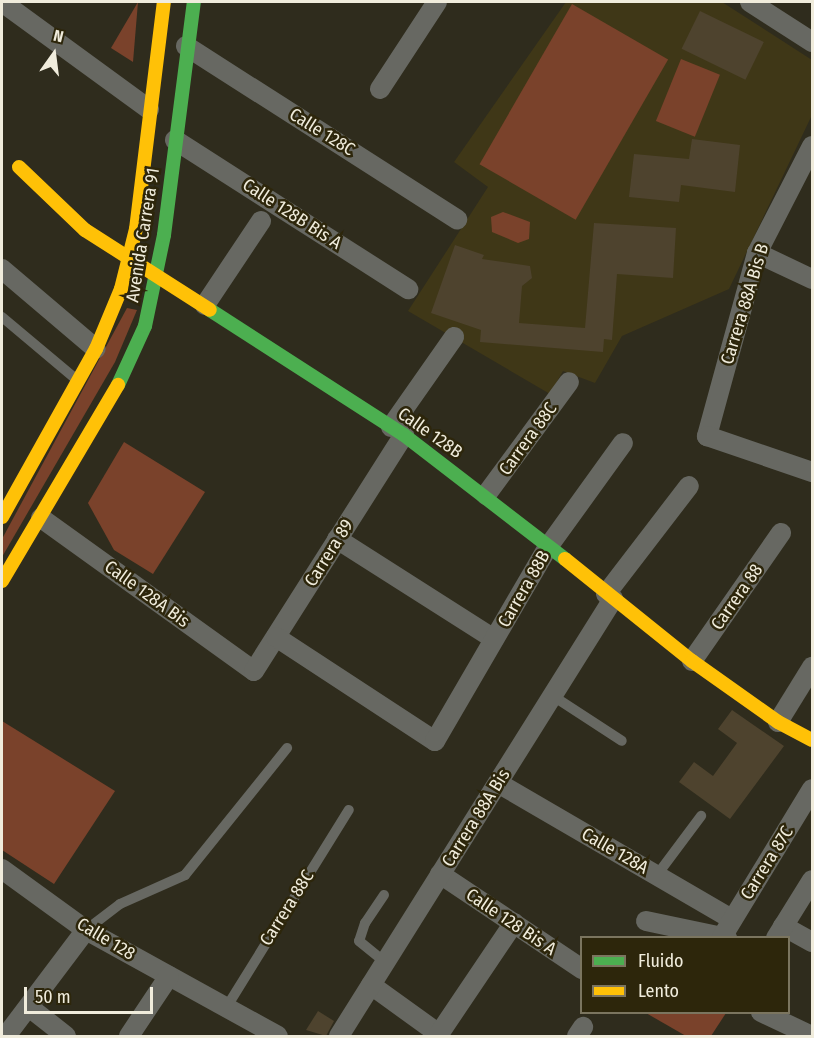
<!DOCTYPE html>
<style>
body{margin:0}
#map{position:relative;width:814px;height:1038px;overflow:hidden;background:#2f2c1d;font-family:"Fira Sans Condensed",sans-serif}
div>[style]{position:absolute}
.built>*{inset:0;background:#3f3717}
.green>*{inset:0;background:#7a422b;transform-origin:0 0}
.building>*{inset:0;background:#4e432e;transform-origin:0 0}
.lane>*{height:10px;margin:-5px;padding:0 5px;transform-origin:5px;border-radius:5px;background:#676862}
.street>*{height:20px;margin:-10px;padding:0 10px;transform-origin:10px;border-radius:10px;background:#676862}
.fast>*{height:14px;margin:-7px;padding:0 7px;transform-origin:7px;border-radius:7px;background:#4caf50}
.slow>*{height:14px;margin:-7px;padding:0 7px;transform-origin:7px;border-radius:7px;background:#ffc107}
span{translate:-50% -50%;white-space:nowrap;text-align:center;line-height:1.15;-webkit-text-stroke:5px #2d260b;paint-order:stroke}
.street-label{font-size:18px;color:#f0ecdc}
.frame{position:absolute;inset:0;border:3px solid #f0ecdc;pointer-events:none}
.legend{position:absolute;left:580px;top:936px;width:210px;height:78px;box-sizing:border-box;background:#2d260b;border:2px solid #7b755f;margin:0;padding:8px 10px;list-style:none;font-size:18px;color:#f0ecdc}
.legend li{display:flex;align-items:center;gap:12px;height:30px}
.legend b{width:30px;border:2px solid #7b755f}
.north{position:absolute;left:24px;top:24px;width:60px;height:60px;-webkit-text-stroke:4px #2d260b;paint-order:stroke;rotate:14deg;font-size:16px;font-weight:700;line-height:24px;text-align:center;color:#f0ecdc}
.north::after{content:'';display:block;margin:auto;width:21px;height:27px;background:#f0ecdc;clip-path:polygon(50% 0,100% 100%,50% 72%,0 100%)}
.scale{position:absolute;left:24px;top:987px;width:129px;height:27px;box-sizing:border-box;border:3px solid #f0ecdc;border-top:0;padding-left:8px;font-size:18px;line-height:21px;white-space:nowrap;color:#f0ecdc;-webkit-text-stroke:4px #2d260b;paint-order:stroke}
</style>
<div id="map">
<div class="built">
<div style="clip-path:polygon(566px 2px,722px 2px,812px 60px,812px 115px,729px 289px,622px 336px,595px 383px,563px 371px,550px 394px,408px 311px,488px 187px,454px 162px)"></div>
</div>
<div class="green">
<div style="clip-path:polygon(138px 2px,133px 62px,111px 48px)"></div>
<div style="left:572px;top:4px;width:111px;height:185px;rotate:30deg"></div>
<div style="left:681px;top:59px;width:42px;height:67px;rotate:22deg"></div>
<div style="clip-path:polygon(503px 212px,530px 222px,529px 239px,518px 243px,492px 232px,491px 217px)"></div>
<div style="clip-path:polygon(127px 308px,137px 310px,115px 362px,2px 557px,2px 539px)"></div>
<div style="clip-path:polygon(124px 442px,205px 492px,153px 574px,114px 550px,88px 503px)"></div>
<div style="clip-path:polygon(2px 721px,115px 791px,54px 884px,2px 850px)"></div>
<div style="clip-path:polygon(646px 1013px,726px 1013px,711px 1036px,686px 1036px)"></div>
</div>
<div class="building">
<div style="left:700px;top:11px;width:71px;height:42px;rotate:26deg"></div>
<div style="clip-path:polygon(692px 139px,740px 145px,735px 192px,681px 185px,679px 202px,629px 197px,634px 154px,689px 159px)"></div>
<div style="clip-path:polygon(594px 223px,676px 228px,673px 278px,617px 274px,612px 340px,604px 339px,603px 352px,480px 342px,481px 330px,431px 313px,455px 245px,484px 255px,482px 259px,530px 266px,532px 278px,522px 286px,519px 323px,585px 328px)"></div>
<div style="clip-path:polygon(732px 710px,784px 746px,730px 819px,679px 782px,694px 762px,713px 776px,737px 743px,718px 729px)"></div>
<div style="clip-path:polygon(318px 1011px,334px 1021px,326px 1036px,306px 1030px)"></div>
</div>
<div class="lane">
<div style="left:2px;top:317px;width:97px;rotate:40deg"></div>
<div style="left:553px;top:696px;width:82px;rotate:33.1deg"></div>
<div style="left:657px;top:875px;width:74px;rotate:-53.3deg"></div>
<div style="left:384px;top:895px;width:34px;rotate:124deg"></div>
<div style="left:365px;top:923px;width:19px;rotate:108deg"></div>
<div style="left:359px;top:941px;width:33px;rotate:39deg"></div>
<div style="left:86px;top:930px;width:43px;rotate:-37.4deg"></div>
<div style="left:120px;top:904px;width:71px;rotate:-24deg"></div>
<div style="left:185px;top:875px;width:163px;rotate:-51.2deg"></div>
<div style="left:226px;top:1008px;width:233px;rotate:-58.2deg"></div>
</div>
<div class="street">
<div style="left:2px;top:2px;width:182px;rotate:36.1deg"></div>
<div style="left:750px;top:2px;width:74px;rotate:32.8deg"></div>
<div style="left:186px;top:46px;width:322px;rotate:32.6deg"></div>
<div style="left:380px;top:89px;width:104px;rotate:-56.8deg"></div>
<div style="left:175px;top:140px;width:277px;rotate:32.6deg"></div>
<div style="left:812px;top:146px;width:120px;rotate:117.2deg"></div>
<div style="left:757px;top:253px;width:190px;rotate:105.3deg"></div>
<div style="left:707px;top:436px;width:111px;rotate:18.9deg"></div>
<div style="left:757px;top:253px;width:61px;rotate:25.3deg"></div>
<div style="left:2px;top:269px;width:123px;rotate:40.4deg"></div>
<div style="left:205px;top:305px;width:101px;rotate:-56.3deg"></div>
<div style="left:391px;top:427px;width:110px;rotate:-55deg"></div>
<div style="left:486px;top:495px;width:140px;rotate:-53.7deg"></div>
<div style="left:41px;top:518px;width:262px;rotate:35.7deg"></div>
<div style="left:254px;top:671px;width:280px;rotate:-57.6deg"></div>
<div style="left:337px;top:539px;width:186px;rotate:32.5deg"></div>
<div style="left:606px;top:594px;width:136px;rotate:-52.5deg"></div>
<div style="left:276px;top:637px;width:190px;rotate:33.2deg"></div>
<div style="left:435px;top:741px;width:225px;rotate:-59.8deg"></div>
<div style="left:548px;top:547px;width:128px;rotate:-54.2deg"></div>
<div style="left:692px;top:661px;width:156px;rotate:-55.2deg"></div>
<div style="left:778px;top:722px;width:65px;rotate:-58.3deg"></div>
<div style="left:498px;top:783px;width:271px;rotate:30.2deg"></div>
<div style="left:2px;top:869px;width:104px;rotate:36deg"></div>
<div style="left:86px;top:930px;width:219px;rotate:28.9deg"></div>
<div style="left:440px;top:874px;width:171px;rotate:33.8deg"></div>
<div style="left:646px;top:921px;width:83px;rotate:11.9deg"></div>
<div style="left:783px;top:926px;width:33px;rotate:29deg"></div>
<div style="left:722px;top:937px;width:173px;rotate:-58.7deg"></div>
<div style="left:776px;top:938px;width:68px;rotate:-58.2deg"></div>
<div style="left:371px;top:985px;width:84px;rotate:35.8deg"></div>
<div style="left:439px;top:1034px;width:134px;rotate:-56deg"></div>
<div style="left:29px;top:1007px;width:47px;rotate:38.1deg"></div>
<div style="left:761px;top:1012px;width:56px;rotate:25.2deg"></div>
<div style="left:6px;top:1036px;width:133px;rotate:-53deg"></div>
<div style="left:129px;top:1036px;width:72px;rotate:-56.3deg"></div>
<div style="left:339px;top:1036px;width:516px;rotate:-57.91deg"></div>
<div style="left:577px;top:1036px;width:11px;rotate:-56deg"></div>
</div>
<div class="fast">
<div style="left:210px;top:310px;width:231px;rotate:32.8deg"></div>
<div style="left:404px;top:435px;width:203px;rotate:37.6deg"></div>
<div style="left:118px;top:385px;width:65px;rotate:-65.4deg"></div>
<div style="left:145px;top:326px;width:93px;rotate:-78.2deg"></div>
<div style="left:164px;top:235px;width:235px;rotate:-82.7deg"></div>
</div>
<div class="slow">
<div style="left:19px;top:167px;width:91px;rotate:43.7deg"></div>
<div style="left:85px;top:230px;width:148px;rotate:32.6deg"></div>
<div style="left:2px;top:517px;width:193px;rotate:-60.8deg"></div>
<div style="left:96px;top:349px;width:65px;rotate:-67.4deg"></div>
<div style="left:121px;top:289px;width:62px;rotate:-76deg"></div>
<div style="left:136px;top:229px;width:229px;rotate:-83deg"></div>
<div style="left:565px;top:559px;width:163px;rotate:38.8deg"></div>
<div style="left:692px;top:661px;width:105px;rotate:35.3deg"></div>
<div style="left:778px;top:722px;width:38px;rotate:28deg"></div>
<div style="left:2px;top:581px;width:228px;rotate:-59.4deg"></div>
</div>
<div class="street-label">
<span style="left:322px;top:132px;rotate:32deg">Calle 128C</span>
<span style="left:292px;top:214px;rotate:33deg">Calle 128B Bis A</span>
<span style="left:143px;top:235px;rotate:-81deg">Avenida Carrera 91</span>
<span style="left:745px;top:304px;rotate:-73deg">Carrera 88A Bis B</span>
<span style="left:430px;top:433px;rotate:35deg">Calle 128B</span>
<span style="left:528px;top:439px;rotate:-54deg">Carrera 88C</span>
<span style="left:329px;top:553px;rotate:-58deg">Carrera 89</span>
<span style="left:524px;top:589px;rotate:-60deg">Carrera 88B</span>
<span style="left:147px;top:594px;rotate:36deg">Calle 128A Bis</span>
<span style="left:737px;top:597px;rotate:-55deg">Carrera 88</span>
<span style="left:476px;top:818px;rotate:-58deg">Carrera 88A Bis</span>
<span style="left:615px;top:851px;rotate:30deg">Calle 128A</span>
<span style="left:767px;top:863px;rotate:-58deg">Carrera 87C</span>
<span style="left:287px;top:908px;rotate:-58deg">Carrera 88C</span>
<span style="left:511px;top:922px;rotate:34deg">Calle 128 Bis A</span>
<span style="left:106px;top:939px;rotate:31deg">Calle 128</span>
</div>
<div class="frame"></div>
<ul class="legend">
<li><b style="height:8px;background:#4caf50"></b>Fluido</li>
<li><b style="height:8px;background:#ffc107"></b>Lento</li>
</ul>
<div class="north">N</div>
<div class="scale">50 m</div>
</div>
